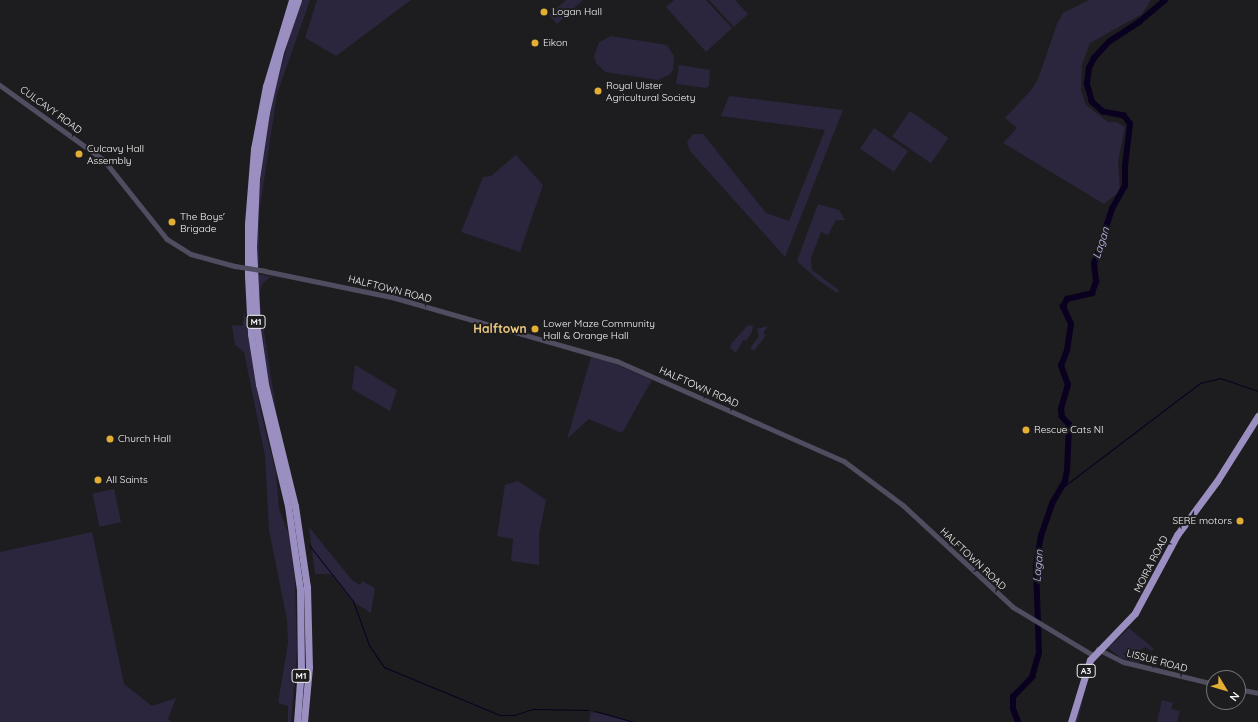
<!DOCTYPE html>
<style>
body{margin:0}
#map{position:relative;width:1258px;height:722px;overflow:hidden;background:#1d1d1f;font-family:Quicksand,sans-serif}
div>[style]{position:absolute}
.green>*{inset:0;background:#2b253d;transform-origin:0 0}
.stream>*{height:1px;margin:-0.5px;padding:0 0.5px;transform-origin:0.5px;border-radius:0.5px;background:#0a0020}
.river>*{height:5.5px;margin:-2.75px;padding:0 2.75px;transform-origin:2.75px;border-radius:2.75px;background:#0a0020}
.minor>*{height:4.5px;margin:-2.25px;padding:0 2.25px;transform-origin:2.25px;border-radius:2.25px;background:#514d61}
.highway>*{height:7px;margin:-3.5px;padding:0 3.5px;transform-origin:3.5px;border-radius:3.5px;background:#9b8fc2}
.minor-bridge>*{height:4.5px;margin:-2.25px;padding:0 2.25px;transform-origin:2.25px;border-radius:2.25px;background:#514d61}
.dots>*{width:11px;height:11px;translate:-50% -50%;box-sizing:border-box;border:2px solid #1d1d1f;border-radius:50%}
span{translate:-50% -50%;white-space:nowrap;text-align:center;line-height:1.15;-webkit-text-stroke:4px #1d1d1f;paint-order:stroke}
.shield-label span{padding:1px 3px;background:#1d1d1f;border:1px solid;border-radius:3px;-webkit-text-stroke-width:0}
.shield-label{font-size:9px;color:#f4f4f5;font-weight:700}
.poi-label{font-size:10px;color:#f4f4f5}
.left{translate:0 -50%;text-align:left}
.right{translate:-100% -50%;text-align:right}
.street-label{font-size:10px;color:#f4f4f5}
.water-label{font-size:11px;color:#c8bbf7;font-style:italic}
.quarter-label{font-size:12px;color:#edca81;font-weight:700}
.north{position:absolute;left:1206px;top:670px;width:40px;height:40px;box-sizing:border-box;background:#1d1d1f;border:1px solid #737375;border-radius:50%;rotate:128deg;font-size:11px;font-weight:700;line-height:16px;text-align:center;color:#f4f4f5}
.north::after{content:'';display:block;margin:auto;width:14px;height:18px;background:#e2af34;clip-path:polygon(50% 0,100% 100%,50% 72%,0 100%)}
</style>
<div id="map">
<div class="green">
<div style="clip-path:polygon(303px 0,310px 0,277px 94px,259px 214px,259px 267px,256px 267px,257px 211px,267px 122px,291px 30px)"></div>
<div style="clip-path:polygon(317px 0,411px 0,336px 56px,305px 38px)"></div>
<div style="clip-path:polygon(566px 0,583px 0,557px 24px,549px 15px)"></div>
<div style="clip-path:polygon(674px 0,706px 0,732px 28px,706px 52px,666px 7px)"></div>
<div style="clip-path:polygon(709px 0,735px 0,748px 14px,734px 27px)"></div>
<div style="clip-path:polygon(1089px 0,1151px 0,1142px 14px,1090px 43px,1082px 64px,1081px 91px,1086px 105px,1108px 122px,1116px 122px,1125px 127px,1118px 162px,1120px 191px,1104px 204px,1003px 143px,1017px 128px,1005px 118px,1032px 89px,1038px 79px,1057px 24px,1063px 13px)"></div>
<div style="clip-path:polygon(611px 36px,667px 45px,674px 56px,673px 70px,669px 75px,658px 80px,605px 72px,596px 63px,594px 56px,599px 42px)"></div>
<div style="clip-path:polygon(679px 65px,710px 70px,709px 86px,706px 88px,676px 84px)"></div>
<div style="clip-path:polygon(729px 96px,843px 110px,785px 257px,690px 151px,687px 142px,693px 134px,703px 134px,766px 213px,789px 221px,825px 130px,721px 116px)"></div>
<div style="left:910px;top:111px;width:47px;height:31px;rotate:35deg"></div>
<div style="left:874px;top:128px;width:41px;height:25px;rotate:34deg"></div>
<div style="clip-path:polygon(516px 155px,543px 185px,520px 252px,461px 232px,483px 177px,491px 176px)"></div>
<div style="clip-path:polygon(818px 204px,839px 210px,845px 220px,836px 220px,828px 235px,821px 232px,811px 258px,812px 270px,839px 290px,837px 293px,818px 280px,797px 261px)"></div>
<div style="clip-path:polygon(256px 274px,288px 279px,270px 277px,262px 284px,259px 297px,277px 416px,267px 375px)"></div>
<div style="clip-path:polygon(244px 310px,261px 413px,276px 472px,279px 509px,289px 535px,295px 581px,297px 650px,291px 722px,288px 722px,288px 706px,278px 703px,288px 643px,287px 620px,269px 530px,265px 456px,244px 352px,235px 345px,232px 325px,243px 326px)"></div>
<div style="clip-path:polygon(748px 325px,753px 326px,752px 332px,746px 341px,743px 340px,736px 353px,730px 348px,731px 344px)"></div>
<div style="clip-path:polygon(768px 326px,763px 333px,766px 335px,754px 351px,750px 348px,759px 336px,757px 329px)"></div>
<div style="clip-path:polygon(591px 357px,608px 361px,652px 380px,622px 433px,589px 419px,567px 439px)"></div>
<div style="clip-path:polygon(355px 365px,397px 390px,390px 411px,352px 389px)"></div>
<div style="clip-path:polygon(518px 481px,546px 500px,539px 535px,539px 565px,511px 561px,513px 539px,497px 536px,505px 485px)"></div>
<div style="left:114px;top:489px;width:34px;height:22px;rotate:78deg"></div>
<div style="clip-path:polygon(309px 527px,352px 580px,360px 585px,362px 581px,375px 588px,371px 613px,352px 601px,331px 574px,315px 574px)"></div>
<div style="clip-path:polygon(92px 532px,124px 684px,152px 706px,176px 698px,168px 719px,172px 722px,0 722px,0 552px)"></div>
<div style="clip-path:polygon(1129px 628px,1154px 649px,1151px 651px,1145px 647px,1136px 653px,1140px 663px,1121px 658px,1108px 648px)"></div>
<div style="clip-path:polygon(1088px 676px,1078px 722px,1075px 722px,1080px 703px)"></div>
<div style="clip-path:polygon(1162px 700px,1173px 703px,1171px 709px,1180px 711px,1177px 722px,1157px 722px)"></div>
<div style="clip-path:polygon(591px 712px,604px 714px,632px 722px,589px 722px)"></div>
</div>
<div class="stream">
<div style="left:1063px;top:487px;width:172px;rotate:-37.2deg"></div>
<div style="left:1200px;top:383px;width:21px;rotate:-14deg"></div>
<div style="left:1220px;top:378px;width:40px;rotate:18.9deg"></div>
<div style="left:309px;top:545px;width:71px;rotate:51.8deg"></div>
<div style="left:353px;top:601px;width:47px;rotate:70deg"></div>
<div style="left:369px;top:645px;width:27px;rotate:56deg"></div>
<div style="left:384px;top:667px;width:126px;rotate:22.5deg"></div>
<div style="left:500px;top:715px;width:14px"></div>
<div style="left:514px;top:715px;width:19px;rotate:-18deg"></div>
<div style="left:532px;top:709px;width:56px;rotate:1deg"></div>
<div style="left:595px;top:711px;width:41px;rotate:15.8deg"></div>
</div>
<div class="river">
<div style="left:1018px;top:722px;width:14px;rotate:-111deg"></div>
<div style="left:1013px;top:709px;width:12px;rotate:-90deg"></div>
<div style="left:1013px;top:697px;width:28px;rotate:-46deg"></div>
<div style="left:1032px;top:677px;width:25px;rotate:-74deg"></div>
<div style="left:1039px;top:653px;width:86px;rotate:-92deg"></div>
<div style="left:1036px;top:567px;width:31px;rotate:-81deg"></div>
<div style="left:1041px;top:536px;width:36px;rotate:-71deg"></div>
<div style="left:1053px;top:502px;width:24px;rotate:-60deg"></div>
<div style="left:1065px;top:481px;width:10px;rotate:-79deg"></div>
<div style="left:1067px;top:471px;width:46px;rotate:-87.5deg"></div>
<div style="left:1069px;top:425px;width:11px;rotate:-131deg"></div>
<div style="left:1062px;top:417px;width:8px;rotate:-97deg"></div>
<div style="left:1061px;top:409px;width:25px;rotate:-74deg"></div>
<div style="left:1068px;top:385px;width:20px;rotate:-110deg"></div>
<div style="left:1061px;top:366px;width:17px;rotate:-69deg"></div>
<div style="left:1067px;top:350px;width:26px;rotate:-81deg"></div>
<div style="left:1071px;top:324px;width:19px;rotate:-115deg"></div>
<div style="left:1063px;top:307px;width:9px;rotate:-63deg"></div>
<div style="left:1067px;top:299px;width:26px;rotate:-13deg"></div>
<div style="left:1092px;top:293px;width:12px;rotate:-70deg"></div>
<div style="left:1096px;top:282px;width:18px;rotate:-96deg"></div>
<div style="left:1094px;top:264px;width:58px;rotate:-71.9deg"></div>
<div style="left:1112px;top:209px;width:26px;rotate:-61deg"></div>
<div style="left:1125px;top:186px;width:20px;rotate:-90deg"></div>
<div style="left:1125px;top:166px;width:42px;rotate:-83.2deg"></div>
<div style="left:1130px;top:124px;width:10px;rotate:-127deg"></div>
<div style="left:1124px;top:116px;width:21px;rotate:-169deg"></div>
<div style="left:1103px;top:112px;width:15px;rotate:-138deg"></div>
<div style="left:1092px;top:102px;width:19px;rotate:-106deg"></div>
<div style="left:1087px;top:84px;width:16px;rotate:-83deg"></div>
<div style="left:1089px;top:68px;width:11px;rotate:-63deg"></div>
<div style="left:1094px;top:58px;width:23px;rotate:-47deg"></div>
<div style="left:1110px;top:41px;width:35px;rotate:-33deg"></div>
<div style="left:1139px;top:22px;width:34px;rotate:-40deg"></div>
</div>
<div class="minor">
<div style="left:0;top:85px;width:128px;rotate:35.8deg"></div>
<div style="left:104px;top:160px;width:101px;rotate:51.4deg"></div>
<div style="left:167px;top:239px;width:28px;rotate:32deg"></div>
<div style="left:191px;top:254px;width:46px;rotate:15.3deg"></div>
<div style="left:265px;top:271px;width:130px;rotate:11.6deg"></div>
<div style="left:392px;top:297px;width:234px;rotate:15.9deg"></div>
<div style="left:617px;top:361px;width:248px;rotate:23.8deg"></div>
<div style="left:844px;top:461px;width:74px;rotate:36.7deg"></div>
<div style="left:903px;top:505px;width:150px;rotate:42.8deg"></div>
<div style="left:1013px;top:607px;width:93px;rotate:31deg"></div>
<div style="left:1098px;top:649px;width:29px;rotate:27deg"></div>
<div style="left:1124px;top:662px;width:93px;rotate:13.7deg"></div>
<div style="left:1238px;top:689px;width:20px;rotate:11deg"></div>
</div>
<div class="highway">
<div style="left:292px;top:0;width:90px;rotate:106.8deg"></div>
<div style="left:266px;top:86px;width:64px;rotate:100.8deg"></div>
<div style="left:254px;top:149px;width:75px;rotate:94.6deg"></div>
<div style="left:248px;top:224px;width:52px;rotate:90deg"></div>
<div style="left:248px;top:276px;width:58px;rotate:87deg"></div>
<div style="left:251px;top:334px;width:51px;rotate:80.9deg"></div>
<div style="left:259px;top:384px;width:125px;rotate:76.6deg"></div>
<div style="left:288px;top:506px;width:84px;rotate:81.8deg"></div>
<div style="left:300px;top:589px;width:79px;rotate:89.3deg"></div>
<div style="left:301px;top:668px;width:54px;rotate:94.2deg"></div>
<div style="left:298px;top:0;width:55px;rotate:109.1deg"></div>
<div style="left:280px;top:52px;width:62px;rotate:103.1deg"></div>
<div style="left:266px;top:112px;width:68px;rotate:98.5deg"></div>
<div style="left:256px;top:179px;width:68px;rotate:92.5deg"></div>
<div style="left:253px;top:247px;width:82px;rotate:87.2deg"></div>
<div style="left:257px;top:329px;width:56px;rotate:81.7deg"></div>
<div style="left:265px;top:384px;width:126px;rotate:76.2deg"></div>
<div style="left:295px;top:506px;width:82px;rotate:81.6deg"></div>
<div style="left:307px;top:587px;width:80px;rotate:88.6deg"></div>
<div style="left:309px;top:667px;width:55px;rotate:95.2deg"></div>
<div style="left:1071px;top:722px;width:65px;rotate:-73deg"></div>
<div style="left:1090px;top:660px;width:65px;rotate:-46.2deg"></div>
<div style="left:1135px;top:613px;width:89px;rotate:-61.7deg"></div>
<div style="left:1177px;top:535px;width:67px;rotate:-53.5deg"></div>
<div style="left:1217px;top:481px;width:77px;rotate:-57.8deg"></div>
</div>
<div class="minor-bridge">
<div style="left:235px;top:266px;width:30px;rotate:9deg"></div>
</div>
<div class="dots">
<div style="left:544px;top:12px;background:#e2af34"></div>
<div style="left:535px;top:43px;background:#e2af34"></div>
<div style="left:598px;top:91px;background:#e2af34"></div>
<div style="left:79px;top:154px;background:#e2af34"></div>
<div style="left:172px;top:222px;background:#e2af34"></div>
<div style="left:535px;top:329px;background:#e2af34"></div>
<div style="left:1026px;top:430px;background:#e2af34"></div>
<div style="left:110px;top:439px;background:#e2af34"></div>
<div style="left:98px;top:480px;background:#e2af34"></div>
<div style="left:1240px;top:521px;background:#e2af34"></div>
</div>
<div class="shield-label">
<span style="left:256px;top:322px">M1</span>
<span style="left:1086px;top:671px">A3</span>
<span style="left:301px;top:676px">M1</span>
</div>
<div class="poi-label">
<span class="left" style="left:552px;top:12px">Logan Hall</span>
<span class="left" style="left:543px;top:43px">Eikon</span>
<span class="left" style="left:606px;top:91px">Royal Ulster<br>Agricultural Society</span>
<span class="left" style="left:87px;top:154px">Culcavy Hall<br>Assembly</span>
<span class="left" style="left:180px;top:222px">The Boys'<br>Brigade</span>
<span class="left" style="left:543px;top:329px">Lower Maze Community<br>Hall &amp; Orange Hall</span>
<span class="left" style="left:1034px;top:430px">Rescue Cats NI</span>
<span class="left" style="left:118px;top:439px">Church Hall</span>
<span class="left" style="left:106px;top:480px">All Saints</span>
<span class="right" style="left:1232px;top:521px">SERE motors</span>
</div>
<div class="street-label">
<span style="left:51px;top:110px;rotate:36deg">CULCAVY ROAD</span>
<span style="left:390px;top:289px;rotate:14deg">HALFTOWN ROAD</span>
<span style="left:699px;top:387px;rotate:24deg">HALFTOWN ROAD</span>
<span style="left:973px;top:559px;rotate:43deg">HALFTOWN ROAD</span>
<span style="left:1151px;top:564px;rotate:-63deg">MOIRA ROAD</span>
<span style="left:1157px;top:661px;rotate:15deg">LISSUE ROAD</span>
</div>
<div class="water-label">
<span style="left:1101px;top:243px;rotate:-72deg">Lagan</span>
<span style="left:1038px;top:566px;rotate:-85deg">Lagan</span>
</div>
<div class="quarter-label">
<span style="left:500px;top:329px">Halftown</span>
</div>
<div class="north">N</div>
</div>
